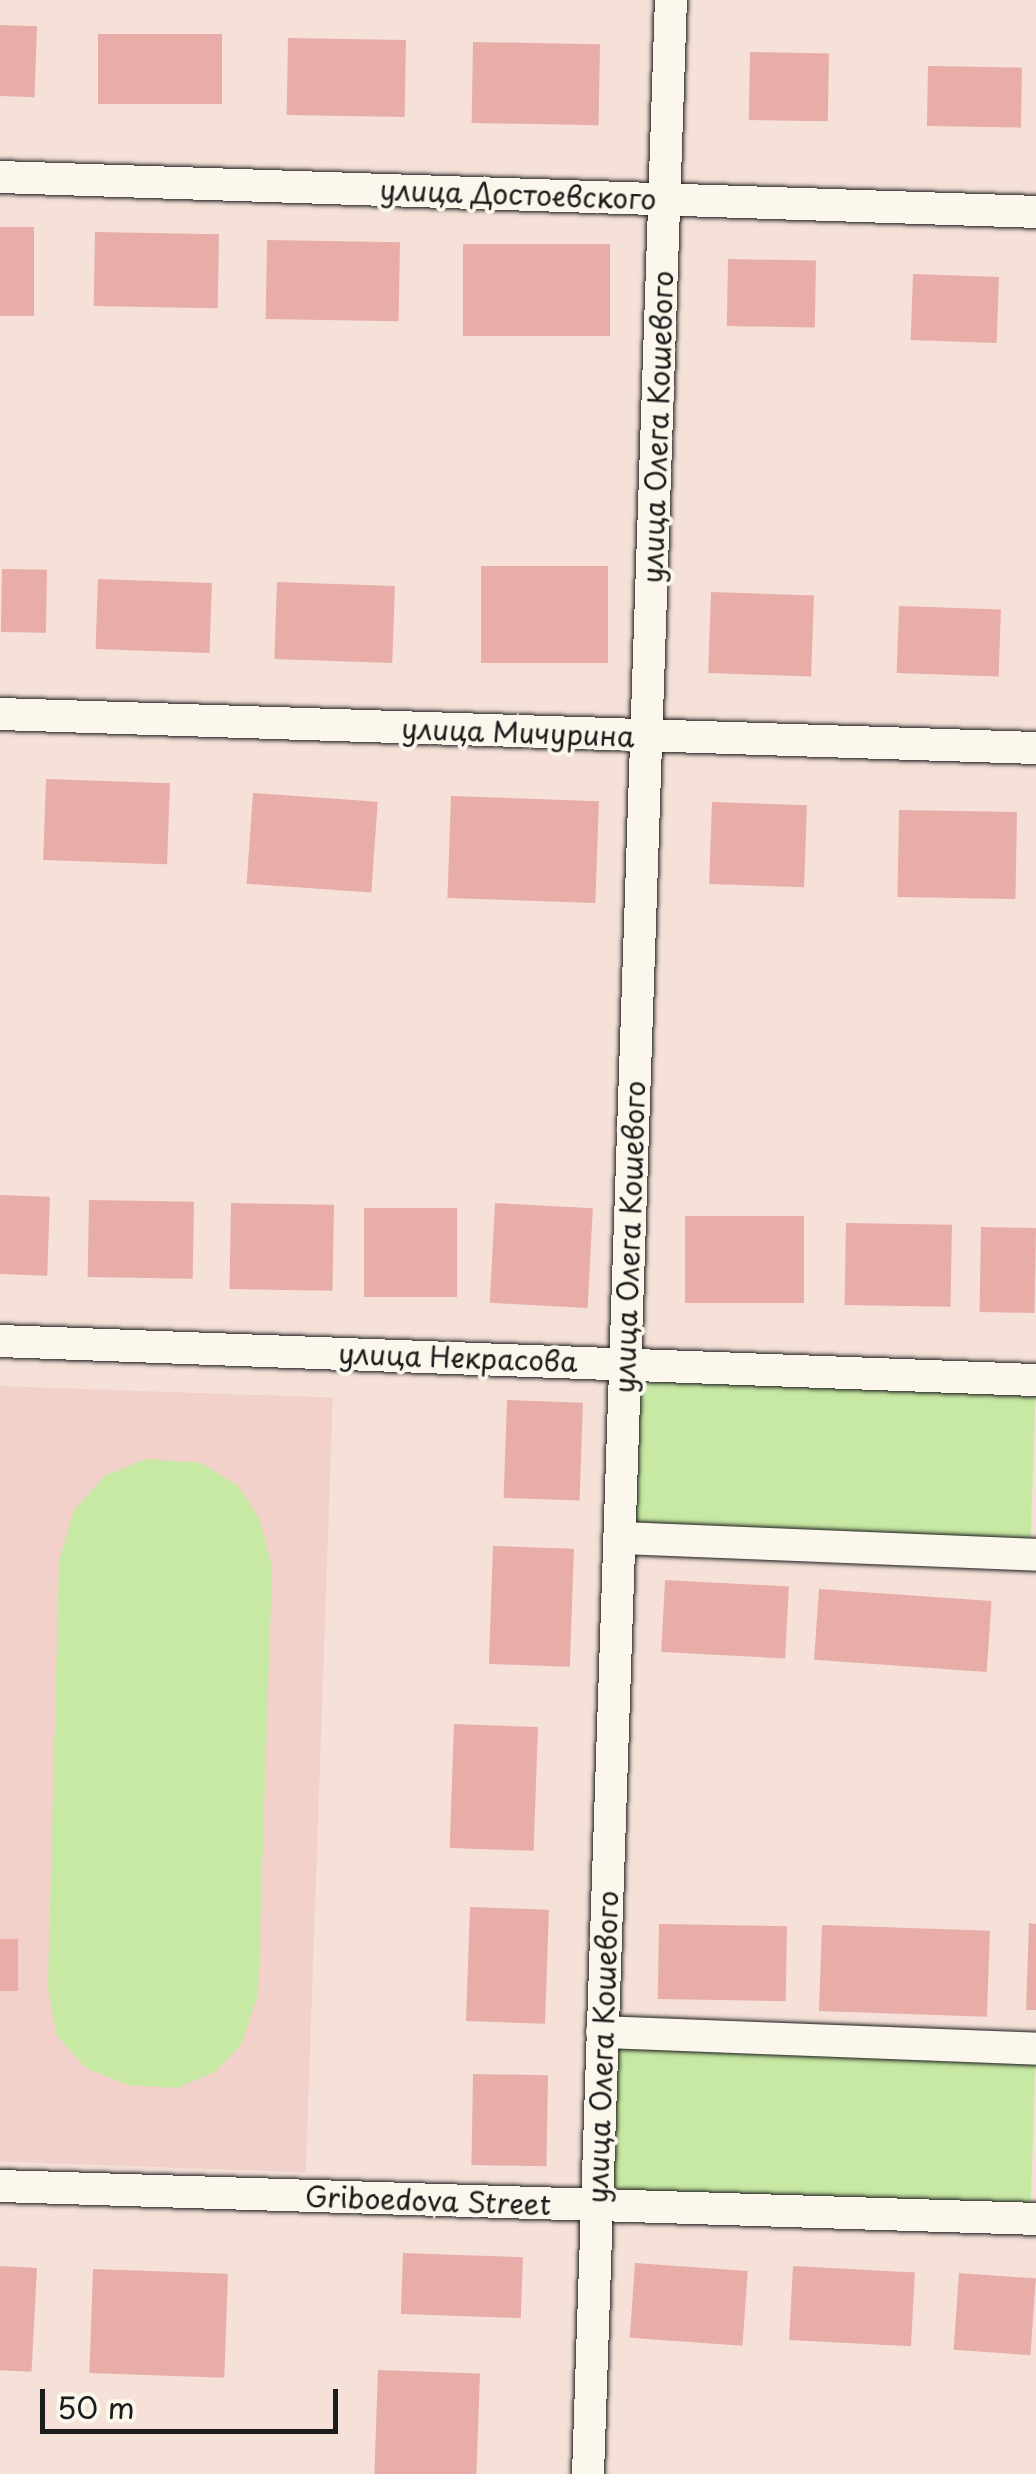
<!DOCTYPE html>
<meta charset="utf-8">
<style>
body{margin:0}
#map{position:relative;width:1036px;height:2474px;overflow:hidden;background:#f5e1d8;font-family:"Playpen Sans",sans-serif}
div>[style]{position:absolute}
.built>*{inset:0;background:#f1d1ca;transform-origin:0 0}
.green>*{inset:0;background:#c7e9a3;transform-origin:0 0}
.building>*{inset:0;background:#e8ada9;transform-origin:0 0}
.roads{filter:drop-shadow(0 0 2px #1c1c1c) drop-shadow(0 0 2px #1c1c1c)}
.minor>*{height:32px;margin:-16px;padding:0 16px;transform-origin:16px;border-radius:16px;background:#fbf7ec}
span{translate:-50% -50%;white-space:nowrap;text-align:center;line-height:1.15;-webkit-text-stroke:8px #fbf7ec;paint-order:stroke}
.street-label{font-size:28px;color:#1c1c1c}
.scale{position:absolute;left:40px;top:2389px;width:298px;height:45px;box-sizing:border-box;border:5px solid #1c1c1c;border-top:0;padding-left:12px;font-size:30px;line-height:35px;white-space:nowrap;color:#1c1c1c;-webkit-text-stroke:8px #fbf7ec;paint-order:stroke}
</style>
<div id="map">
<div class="built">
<div style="left:0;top:1386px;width:333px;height:775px;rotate:2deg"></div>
</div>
<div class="green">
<div style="left:639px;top:1378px;width:397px;height:151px;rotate:2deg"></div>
<div style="clip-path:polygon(146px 1459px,201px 1463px,238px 1486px,259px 1518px,272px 1567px,258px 1994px,241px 2045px,215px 2072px,177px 2088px,128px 2085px,86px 2068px,56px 2035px,48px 1987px,59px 1561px,74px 1510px,106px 1475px)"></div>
<div style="left:615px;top:2043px;width:421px;height:150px;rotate:2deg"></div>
</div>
<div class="building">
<div style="left:0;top:25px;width:37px;height:71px;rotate:2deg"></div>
<div style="left:98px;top:34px;width:124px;height:70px"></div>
<div style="left:288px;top:38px;width:118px;height:77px;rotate:1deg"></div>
<div style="left:473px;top:42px;width:127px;height:81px;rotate:1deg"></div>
<div style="left:750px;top:52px;width:79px;height:68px;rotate:1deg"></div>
<div style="left:928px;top:66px;width:94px;height:60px;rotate:1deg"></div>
<div style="left:0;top:227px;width:34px;height:89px"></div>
<div style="left:95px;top:232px;width:124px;height:74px;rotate:1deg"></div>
<div style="left:267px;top:240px;width:133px;height:79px;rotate:1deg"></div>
<div style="left:463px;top:244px;width:147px;height:92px"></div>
<div style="left:728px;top:259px;width:88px;height:67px;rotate:1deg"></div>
<div style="left:913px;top:274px;width:86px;height:66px;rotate:2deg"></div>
<div style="left:481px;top:566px;width:127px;height:97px"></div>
<div style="left:2px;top:569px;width:45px;height:63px;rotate:1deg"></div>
<div style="left:98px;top:579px;width:114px;height:70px;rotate:2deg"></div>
<div style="left:277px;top:582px;width:118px;height:77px;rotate:2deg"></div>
<div style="left:711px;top:592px;width:103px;height:81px;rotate:2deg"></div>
<div style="left:899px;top:606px;width:102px;height:67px;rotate:2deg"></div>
<div style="left:46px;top:779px;width:124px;height:81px;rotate:2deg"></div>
<div style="left:253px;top:793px;width:125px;height:91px;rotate:4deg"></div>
<div style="left:451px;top:796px;width:148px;height:102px;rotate:2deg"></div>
<div style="left:712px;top:802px;width:95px;height:82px;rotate:2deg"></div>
<div style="left:899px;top:810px;width:118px;height:87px;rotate:1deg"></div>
<div style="left:0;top:1195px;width:50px;height:79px;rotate:2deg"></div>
<div style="left:89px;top:1200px;width:105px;height:77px;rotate:1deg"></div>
<div style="left:231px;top:1203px;width:103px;height:86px;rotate:1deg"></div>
<div style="left:495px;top:1203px;width:98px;height:100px;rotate:3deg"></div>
<div style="left:364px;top:1208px;width:93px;height:89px"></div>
<div style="left:685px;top:1216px;width:119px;height:87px"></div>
<div style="left:846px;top:1223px;width:106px;height:82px;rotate:1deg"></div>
<div style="left:981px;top:1227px;width:55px;height:85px;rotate:1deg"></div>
<div style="left:507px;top:1400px;width:76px;height:98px;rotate:2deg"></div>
<div style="left:493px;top:1546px;width:81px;height:118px;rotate:2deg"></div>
<div style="left:665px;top:1580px;width:124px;height:72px;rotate:3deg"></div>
<div style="left:819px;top:1589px;width:173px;height:71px;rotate:4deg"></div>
<div style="left:454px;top:1724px;width:84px;height:124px;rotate:2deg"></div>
<div style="left:470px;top:1907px;width:79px;height:114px;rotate:2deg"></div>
<div style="clip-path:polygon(1029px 1923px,1036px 1924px,1036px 2010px,1026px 2010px)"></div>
<div style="left:659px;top:1924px;width:128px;height:75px;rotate:1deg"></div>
<div style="left:822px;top:1925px;width:168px;height:86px;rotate:2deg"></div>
<div style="left:0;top:1939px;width:18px;height:52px"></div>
<div style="left:473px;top:2074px;width:75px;height:91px;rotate:1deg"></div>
<div style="left:403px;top:2253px;width:120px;height:61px;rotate:2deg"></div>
<div style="left:635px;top:2263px;width:113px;height:75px;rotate:4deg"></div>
<div style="left:0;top:2266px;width:37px;height:104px;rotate:3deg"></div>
<div style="left:793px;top:2266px;width:122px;height:74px;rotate:3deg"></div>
<div style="left:93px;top:2269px;width:135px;height:104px;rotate:2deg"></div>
<div style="left:959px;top:2273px;width:77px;height:77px;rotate:4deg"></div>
<div style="left:378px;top:2370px;width:102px;height:104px;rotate:2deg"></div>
</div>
<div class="roads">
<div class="minor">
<div style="left:0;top:177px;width:1037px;rotate:1.93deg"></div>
<div style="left:0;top:714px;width:1037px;rotate:1.88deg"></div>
<div style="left:0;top:1341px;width:1037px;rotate:2.16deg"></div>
<div style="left:619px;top:1538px;width:417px;rotate:2.3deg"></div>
<div style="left:602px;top:2032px;width:434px;rotate:2.2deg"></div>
<div style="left:0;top:2186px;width:1037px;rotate:1.82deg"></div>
<div style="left:588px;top:2474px;width:2475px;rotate:-88.08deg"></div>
</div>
</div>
<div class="street-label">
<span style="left:518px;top:194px;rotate:2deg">улица Достоевского</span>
<span style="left:657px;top:427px;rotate:-88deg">улица Олега Кошевого</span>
<span style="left:518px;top:732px;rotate:2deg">улица Мичурина</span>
<span style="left:629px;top:1237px;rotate:-88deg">улица Олега Кошевого</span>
<span style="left:458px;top:1357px;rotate:2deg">улица Некрасова</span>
<span style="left:602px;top:2047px;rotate:-88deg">улица Олега Кошевого</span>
<span style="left:428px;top:2200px;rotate:2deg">Griboedova Street</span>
</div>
<div class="scale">50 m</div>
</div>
